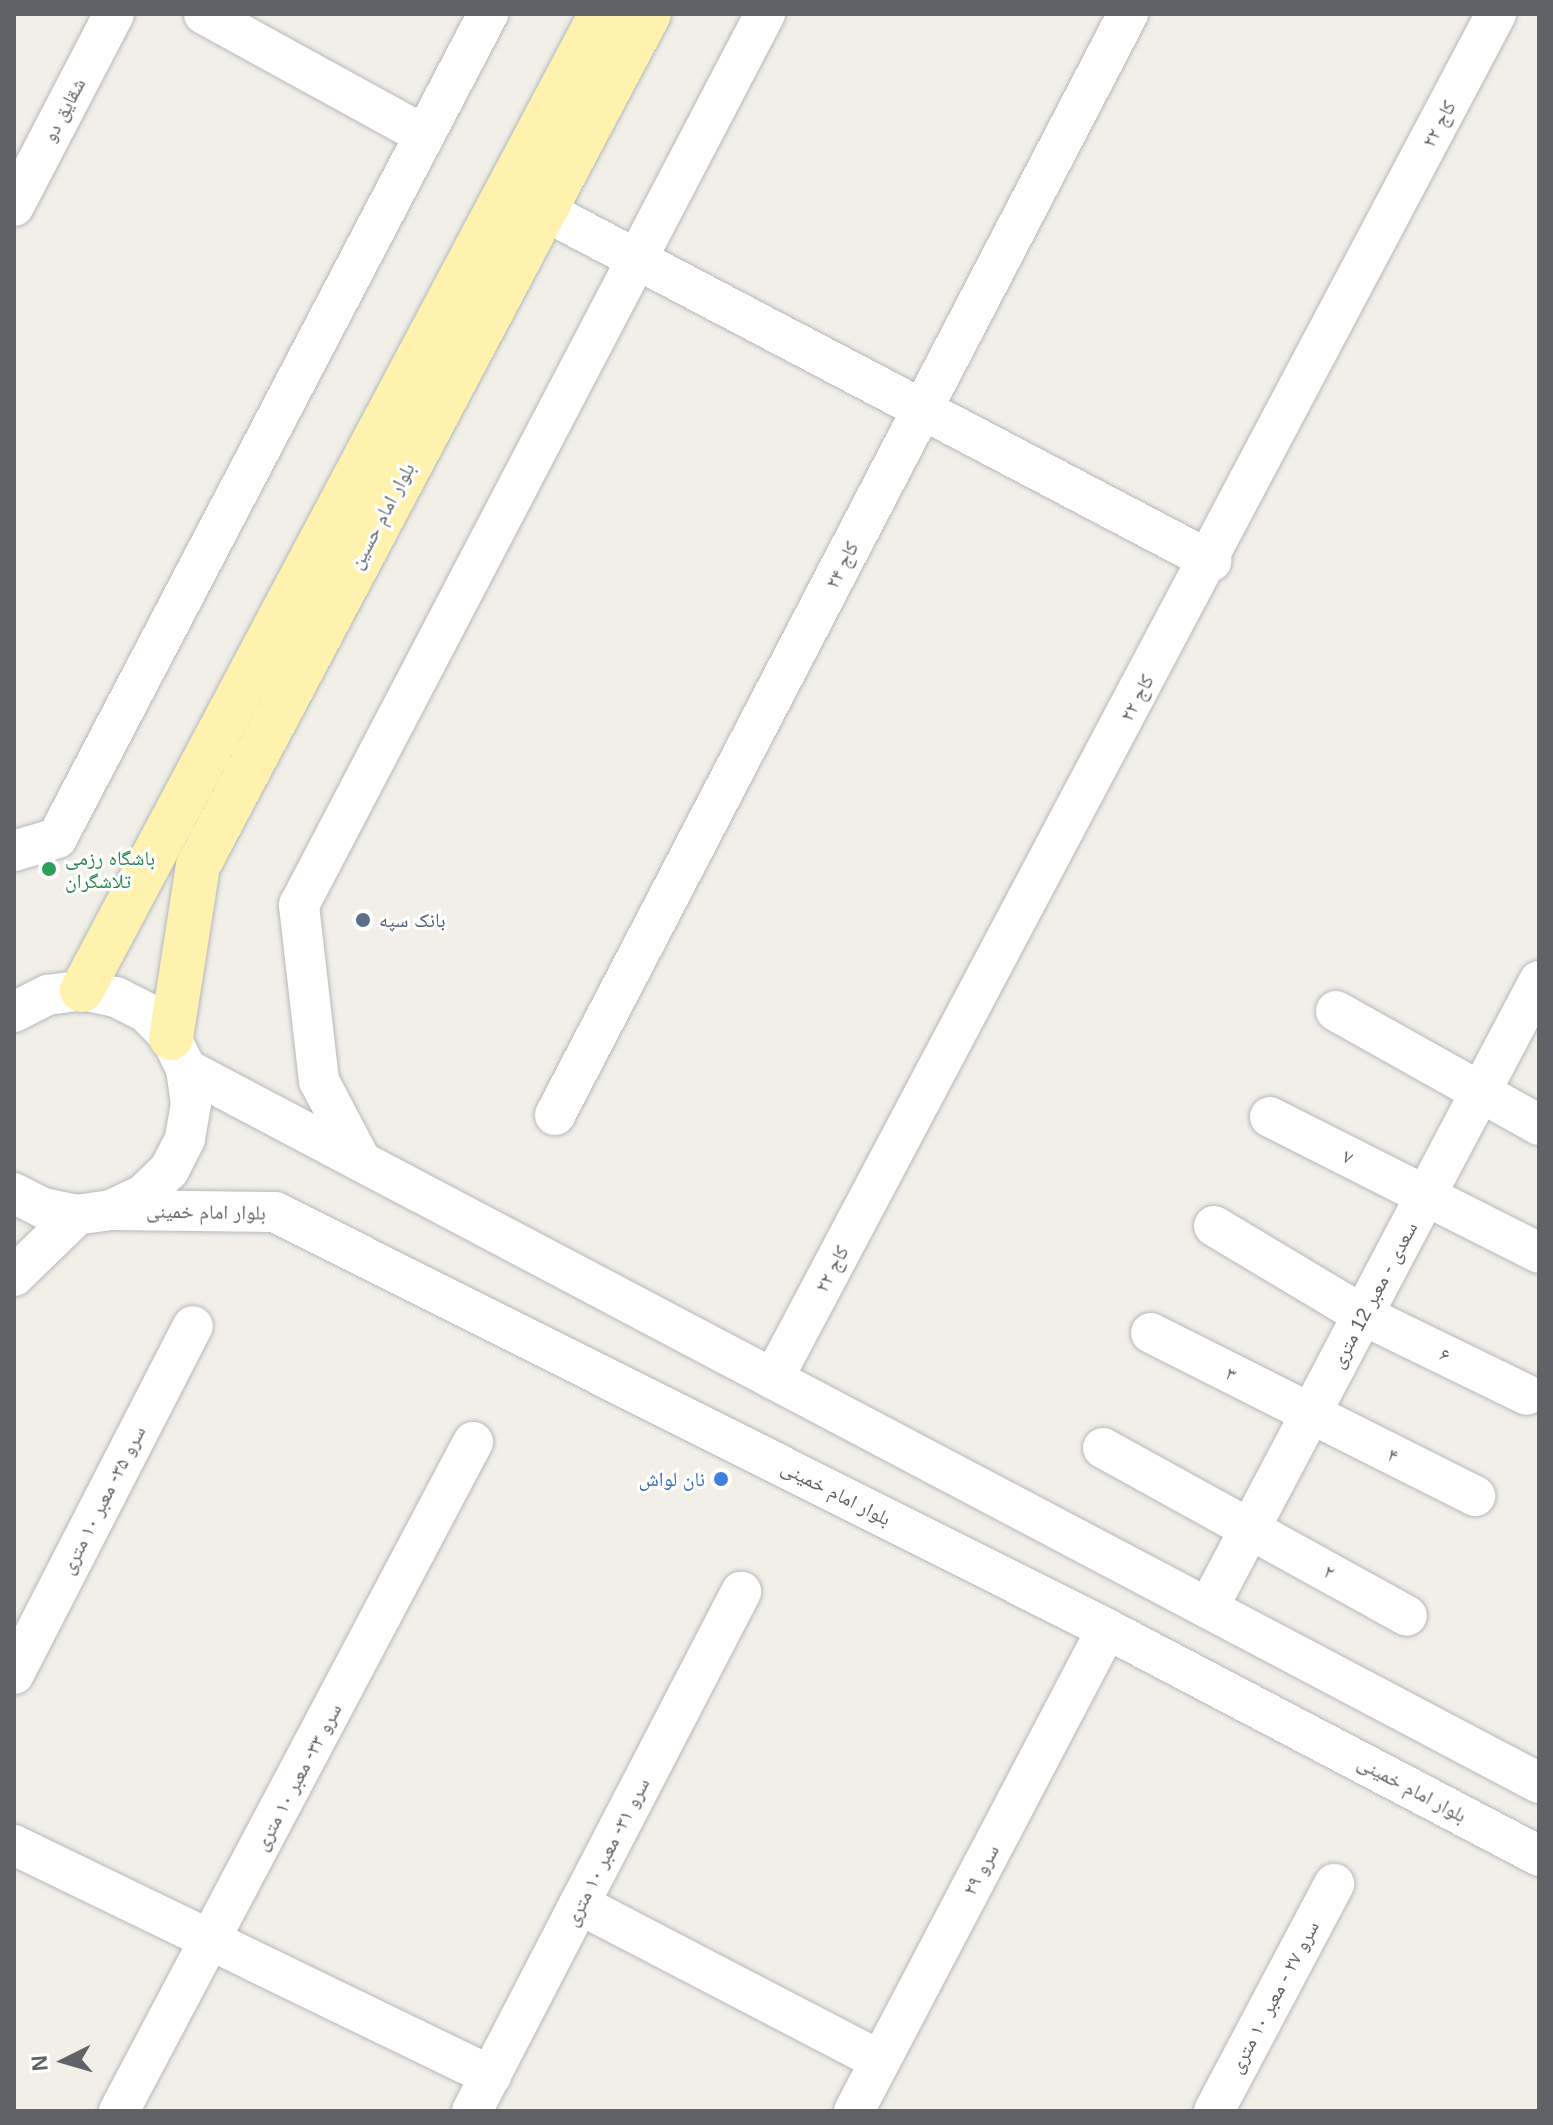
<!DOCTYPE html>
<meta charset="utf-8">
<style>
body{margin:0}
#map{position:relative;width:1553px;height:2125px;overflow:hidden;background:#f1efe8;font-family:Arial,"Noto Naskh Arabic",sans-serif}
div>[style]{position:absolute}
.roads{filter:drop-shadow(0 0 2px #b5b8bc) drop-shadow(0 0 2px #b5b8bc)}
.minor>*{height:40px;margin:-20px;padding:0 20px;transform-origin:20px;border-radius:20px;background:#fff}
.major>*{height:44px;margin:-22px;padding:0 22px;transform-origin:22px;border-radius:22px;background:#fff2af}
.dots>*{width:22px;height:22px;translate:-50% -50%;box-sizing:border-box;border:4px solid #fff;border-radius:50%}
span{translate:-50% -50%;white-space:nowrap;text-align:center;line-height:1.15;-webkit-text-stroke:6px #fff;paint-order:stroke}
.street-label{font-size:20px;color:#5f6368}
.leisure-label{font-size:20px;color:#27864d}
.left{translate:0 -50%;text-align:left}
.service-label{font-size:20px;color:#4e5e75}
.shop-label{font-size:20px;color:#366cbe}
.right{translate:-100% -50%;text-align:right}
.frame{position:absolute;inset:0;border:16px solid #5f6368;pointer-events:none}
.north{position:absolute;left:24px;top:2021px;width:80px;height:80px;-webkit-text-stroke:6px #fff;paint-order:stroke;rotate:265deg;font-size:22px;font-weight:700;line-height:32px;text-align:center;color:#5f6368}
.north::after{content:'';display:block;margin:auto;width:28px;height:36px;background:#5f6368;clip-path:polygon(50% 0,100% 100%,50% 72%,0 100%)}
</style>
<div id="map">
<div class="roads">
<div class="minor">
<div style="left:204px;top:14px;width:251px;rotate:28.8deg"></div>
<div style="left:14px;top:206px;width:216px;rotate:-62.5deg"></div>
<div style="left:543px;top:210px;width:755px;rotate:27.72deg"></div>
<div style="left:14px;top:851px;width:45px;rotate:-16.8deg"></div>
<div style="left:57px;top:838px;width:930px;rotate:-62.39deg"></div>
<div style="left:1336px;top:1011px;width:233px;rotate:29.3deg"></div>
<div style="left:14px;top:1012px;width:38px;rotate:-27deg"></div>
<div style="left:48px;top:995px;width:34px;rotate:-8deg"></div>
<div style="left:82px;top:990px;width:35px;rotate:12deg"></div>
<div style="left:116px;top:997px;width:35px;rotate:27deg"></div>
<div style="left:147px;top:1013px;width:35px;rotate:46deg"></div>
<div style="left:171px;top:1038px;width:34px;rotate:64deg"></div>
<div style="left:186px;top:1069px;width:35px;rotate:82deg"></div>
<div style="left:191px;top:1104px;width:36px;rotate:100deg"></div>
<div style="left:185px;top:1139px;width:35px;rotate:117deg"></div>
<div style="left:169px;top:1170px;width:36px;rotate:136deg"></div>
<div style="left:143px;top:1195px;width:35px;rotate:155deg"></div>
<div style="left:111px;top:1210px;width:34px;rotate:172deg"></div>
<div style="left:77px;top:1215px;width:35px;rotate:-168deg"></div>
<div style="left:43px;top:1208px;width:33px;rotate:-153deg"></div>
<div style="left:186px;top:1069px;width:1530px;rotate:27.82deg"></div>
<div style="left:555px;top:1115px;width:1241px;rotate:-62.51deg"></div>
<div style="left:1270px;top:1117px;width:301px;rotate:26.8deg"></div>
<div style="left:361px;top:1161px;width:90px;rotate:-117.7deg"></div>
<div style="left:319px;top:1081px;width:177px;rotate:-96.5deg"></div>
<div style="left:299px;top:905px;width:1006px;rotate:-62.39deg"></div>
<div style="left:111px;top:1210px;width:164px;rotate:0.7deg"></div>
<div style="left:275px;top:1212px;width:931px;rotate:26.62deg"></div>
<div style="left:1107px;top:1629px;width:488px;rotate:27.7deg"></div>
<div style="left:1214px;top:1226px;width:174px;rotate:30.9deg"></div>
<div style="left:1363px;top:1315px;width:182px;rotate:26deg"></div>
<div style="left:14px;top:1276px;width:88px;rotate:-44.1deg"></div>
<div style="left:1151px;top:1333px;width:363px;rotate:26.7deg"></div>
<div style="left:773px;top:1379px;width:1545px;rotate:-62.09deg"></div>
<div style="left:1103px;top:1448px;width:347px;rotate:28.9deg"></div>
<div style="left:1208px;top:1608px;width:709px;rotate:-62.17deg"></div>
<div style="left:14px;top:1674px;width:391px;rotate:-62.8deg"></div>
<div style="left:14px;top:1845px;width:530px;rotate:25.84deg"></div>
<div style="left:579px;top:1904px;width:339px;rotate:27.5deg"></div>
<div style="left:119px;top:2111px;width:757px;rotate:-62.11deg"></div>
<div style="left:472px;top:2111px;width:585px;rotate:-62.6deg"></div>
<div style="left:854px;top:2111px;width:544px;rotate:-62.31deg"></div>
<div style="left:1214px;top:2111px;width:257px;rotate:-62.1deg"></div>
</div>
<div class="major">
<div style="left:82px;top:990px;width:1105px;rotate:-62deg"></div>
<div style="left:171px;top:1038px;width:174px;rotate:-81.1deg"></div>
<div style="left:198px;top:866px;width:964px;rotate:-62.11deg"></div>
</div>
</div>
<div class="dots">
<div style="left:49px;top:869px;background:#2e9e5b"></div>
<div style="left:363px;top:920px;background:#5c6f8a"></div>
<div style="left:721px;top:1479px;background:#3f7fe0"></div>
</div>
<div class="street-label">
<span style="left:64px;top:110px;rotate:-62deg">شقایق دو</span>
<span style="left:1439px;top:124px;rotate:-62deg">کاج ۲۲</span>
<span style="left:382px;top:516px;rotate:-62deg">بلوار امام حسین</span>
<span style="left:842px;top:565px;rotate:-63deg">کاج ۲۴</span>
<span style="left:1137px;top:698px;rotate:-62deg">کاج ۲۲</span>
<span style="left:1348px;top:1157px;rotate:27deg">۷</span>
<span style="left:206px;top:1212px;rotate:1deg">بلوار امام خمینی</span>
<span style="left:832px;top:1269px;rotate:-62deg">کاج ۲۲</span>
<span style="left:1374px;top:1295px;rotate:-62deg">سعدی - معبر 12 متری</span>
<span style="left:1445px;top:1355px;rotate:26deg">۶</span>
<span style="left:1231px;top:1374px;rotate:27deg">۳</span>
<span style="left:1393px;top:1455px;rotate:26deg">۴</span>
<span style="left:836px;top:1493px;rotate:27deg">بلوار امام خمینی</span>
<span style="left:103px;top:1500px;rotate:-63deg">سرو ۳۵- معبر ۱۰ متری</span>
<span style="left:1329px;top:1572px;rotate:29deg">۲</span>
<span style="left:298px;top:1777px;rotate:-62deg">سرو ۳۳- معبر ۱۰ متری</span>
<span style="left:1412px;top:1789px;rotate:28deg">بلوار امام خمینی</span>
<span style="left:607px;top:1852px;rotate:-63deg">سرو ۳۱- معبر ۱۰ متری</span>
<span style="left:981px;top:1870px;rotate:-62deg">سرو ۲۹</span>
<span style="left:1274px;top:1997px;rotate:-62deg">سرو ۲۷ - معبر ۱۰ متری</span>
</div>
<div class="leisure-label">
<span class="left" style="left:65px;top:870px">باشگاه رزمی<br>تلاشگران</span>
</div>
<div class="service-label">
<span class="left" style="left:379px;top:920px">بانک سپه</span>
</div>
<div class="shop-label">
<span class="right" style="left:705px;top:1479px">نان لواش</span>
</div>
<div class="frame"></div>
<div class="north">N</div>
</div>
